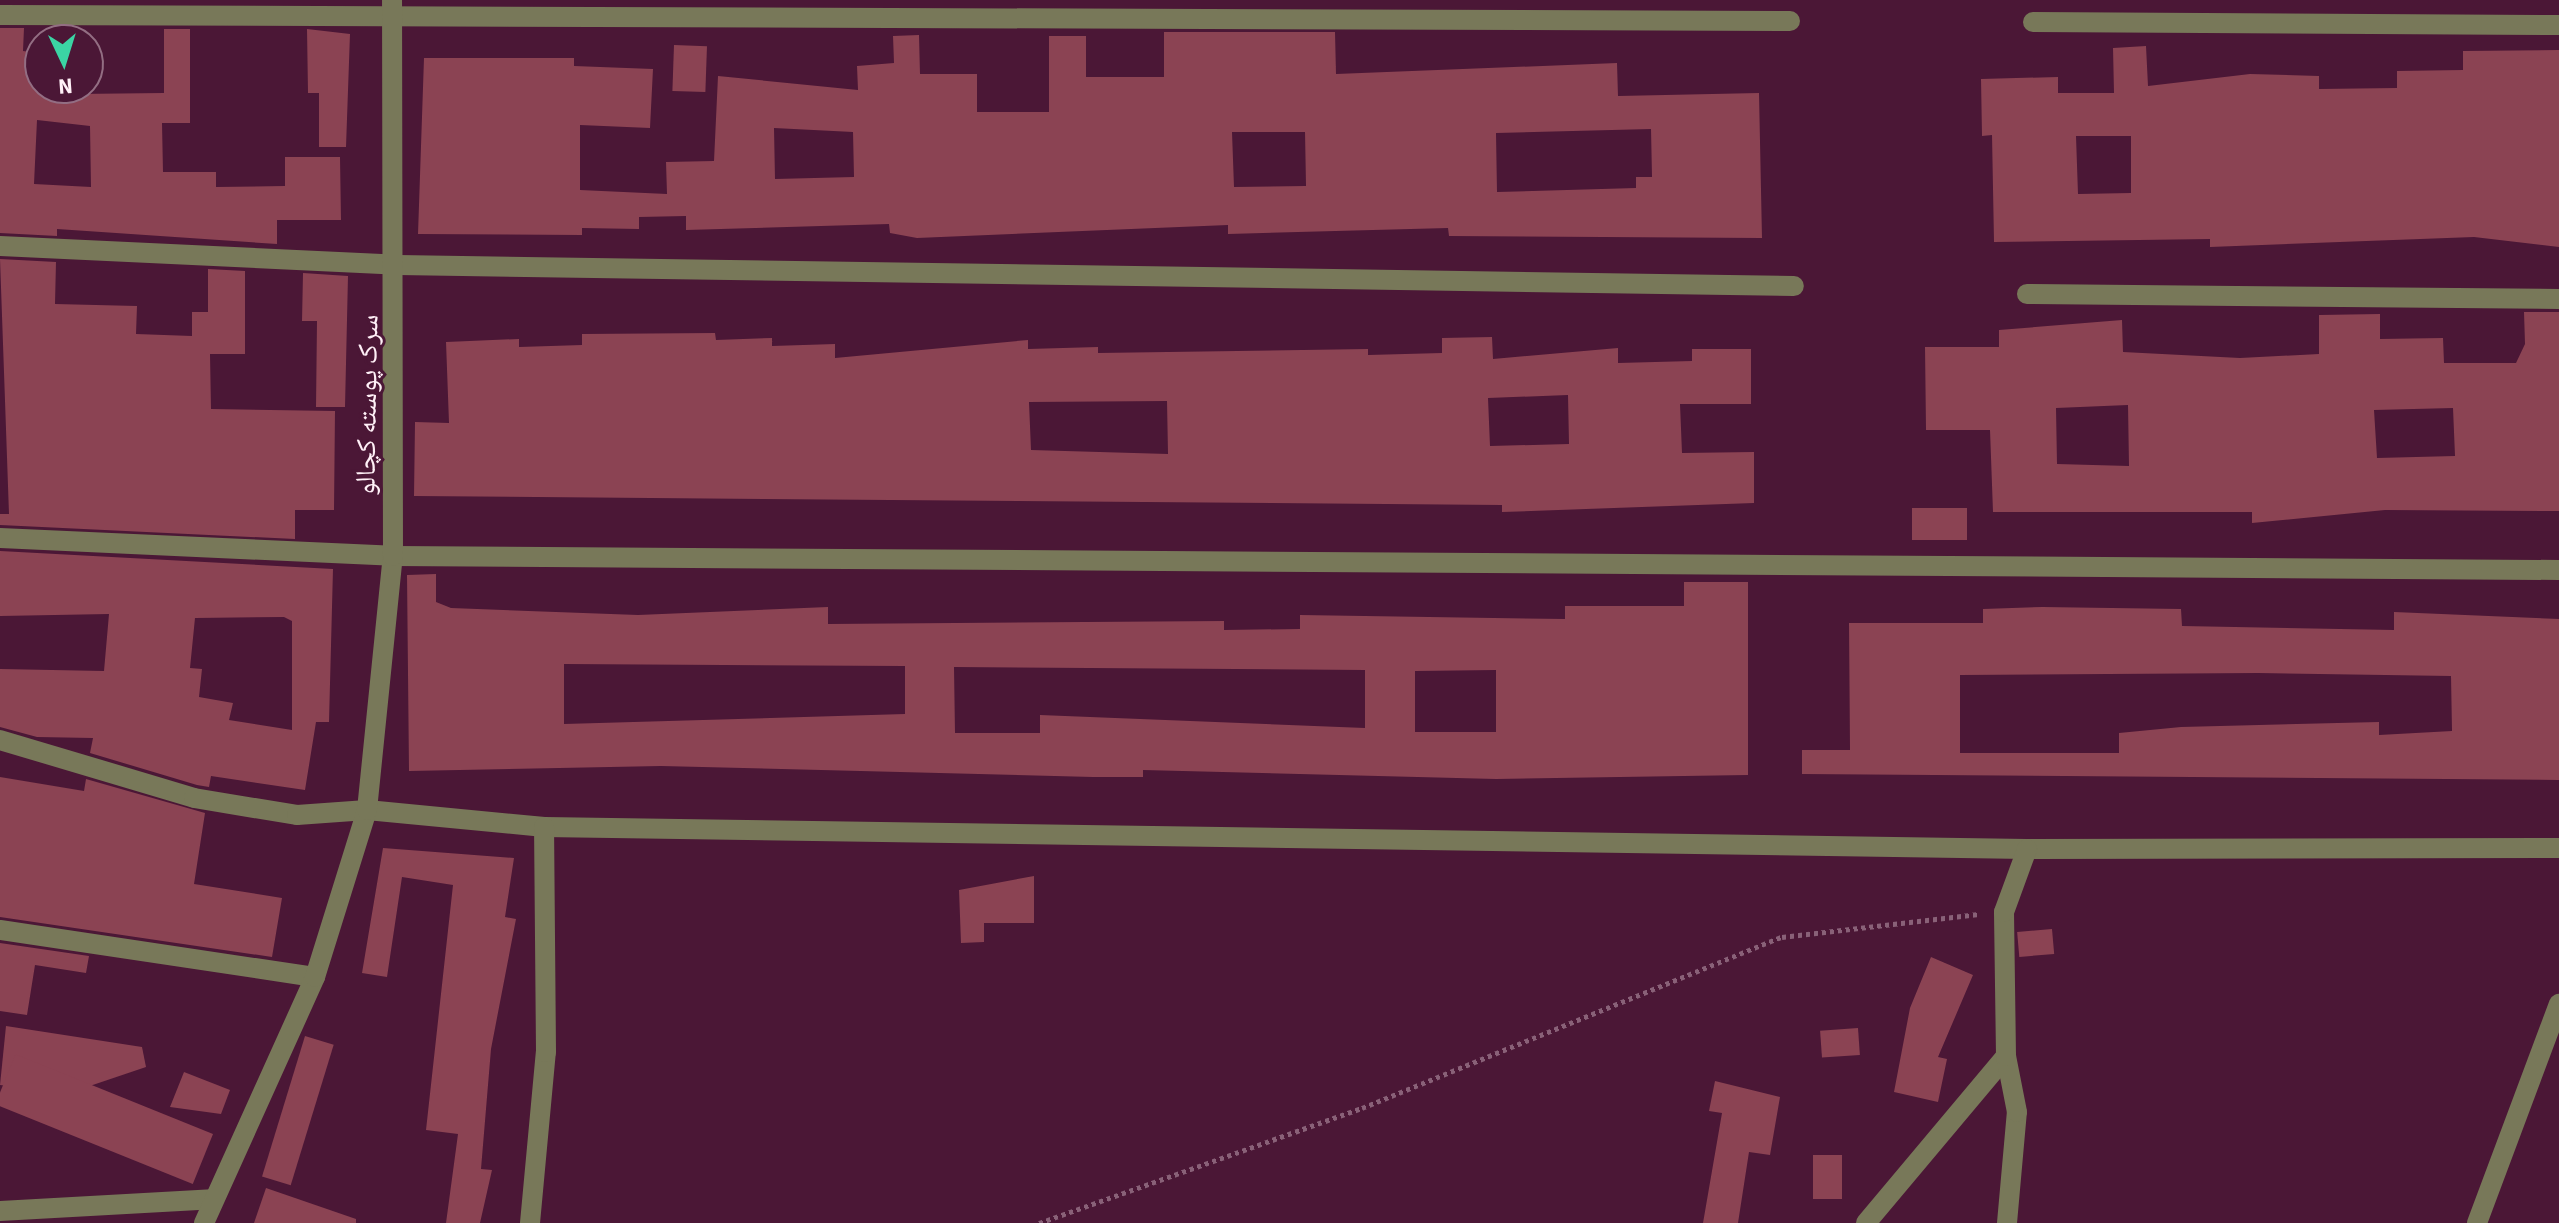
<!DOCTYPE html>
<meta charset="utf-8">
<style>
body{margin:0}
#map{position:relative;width:2559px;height:1223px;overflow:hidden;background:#4b1736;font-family:"Source Sans 3","Noto Naskh Arabic",sans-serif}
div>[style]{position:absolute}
.building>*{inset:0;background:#8b4353;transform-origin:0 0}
.path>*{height:5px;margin-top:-2.5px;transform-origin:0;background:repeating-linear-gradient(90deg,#896178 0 4px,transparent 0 8px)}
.minor>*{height:20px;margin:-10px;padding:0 10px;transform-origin:10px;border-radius:10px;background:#787859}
span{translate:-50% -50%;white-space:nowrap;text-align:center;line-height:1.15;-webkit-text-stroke:6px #4b1736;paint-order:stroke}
.street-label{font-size:28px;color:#fff0f7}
.north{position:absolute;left:24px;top:24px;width:80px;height:80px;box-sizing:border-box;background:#4b1736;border:2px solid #936e83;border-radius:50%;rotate:176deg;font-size:22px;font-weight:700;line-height:32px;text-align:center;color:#fff0f7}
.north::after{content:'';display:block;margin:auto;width:28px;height:36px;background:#3bd4a4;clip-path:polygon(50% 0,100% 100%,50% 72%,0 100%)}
</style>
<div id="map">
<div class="building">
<div style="clip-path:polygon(evenodd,0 28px,24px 28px,23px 51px,38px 53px,40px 88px,78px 88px,77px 94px,164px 93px,164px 29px,190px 29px,190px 123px,162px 123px,163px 172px,216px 172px,216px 187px,285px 186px,285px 157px,340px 157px,341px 220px,277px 220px,277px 244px,57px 229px,57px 236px,0 233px,0 28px,37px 120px,90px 126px,91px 187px,34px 184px,37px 120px)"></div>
<div style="clip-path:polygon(307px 29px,350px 34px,346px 147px,319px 147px,319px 93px,308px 93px)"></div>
<div style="clip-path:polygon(evenodd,1164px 32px,1335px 32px,1336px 74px,1617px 63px,1618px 96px,1759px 93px,1762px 238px,1449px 236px,1448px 228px,1228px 234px,1228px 225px,917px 238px,890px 233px,889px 224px,686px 230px,686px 216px,639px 217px,639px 229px,582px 228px,582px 235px,418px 234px,424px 58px,574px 58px,574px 66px,653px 69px,650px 128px,580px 125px,580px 190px,667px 194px,666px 162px,714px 161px,718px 76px,858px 90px,857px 66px,894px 63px,893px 36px,919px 35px,920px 74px,977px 74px,977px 112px,1049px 112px,1049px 36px,1086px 36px,1086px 77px,1164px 77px,1164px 32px,774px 128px,853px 132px,854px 177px,775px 179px,774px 128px,1164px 32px,1651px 129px,1652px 177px,1636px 177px,1636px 188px,1497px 192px,1496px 133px,1651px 129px,1164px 32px,1232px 132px,1305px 132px,1306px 186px,1234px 187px,1232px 132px)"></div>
<div style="left:674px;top:45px;width:33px;height:46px;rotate:2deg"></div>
<div style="clip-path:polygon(evenodd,2146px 46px,2148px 86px,2250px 74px,2319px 76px,2319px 89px,2397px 88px,2397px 71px,2463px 70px,2463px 51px,2559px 50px,2559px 247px,2474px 237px,2210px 247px,2210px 239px,1994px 242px,1992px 135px,1982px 136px,1981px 79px,2058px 77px,2058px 93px,2114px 93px,2113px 48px,2146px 46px,2076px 136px,2131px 136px,2131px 193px,2078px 194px,2076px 136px)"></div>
<div style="clip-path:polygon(0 259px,56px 262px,55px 304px,137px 306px,136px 334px,192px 336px,192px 312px,208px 312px,208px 269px,245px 271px,245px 354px,210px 354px,211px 409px,335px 411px,334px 510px,295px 510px,295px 539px,0 525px,0 514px,9px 514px)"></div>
<div style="clip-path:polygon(303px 273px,348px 276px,345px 407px,316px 407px,317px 321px,302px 321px)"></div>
<div style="clip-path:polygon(evenodd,2524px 312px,2559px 312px,2559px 511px,2385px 510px,2252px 523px,2252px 512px,1993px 512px,1990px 430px,1926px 430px,1925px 347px,1999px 347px,1999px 330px,2122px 320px,2123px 352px,2240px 358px,2319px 354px,2319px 315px,2380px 314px,2380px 339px,2443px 338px,2444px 363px,2516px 363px,2525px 344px,2524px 312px,2128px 405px,2129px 466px,2057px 464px,2056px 408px,2128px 405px,2524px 312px,2453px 408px,2455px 456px,2377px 458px,2374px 410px,2453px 408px)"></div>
<div style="clip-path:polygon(evenodd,715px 333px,716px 340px,772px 338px,772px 346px,835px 344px,835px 358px,1028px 340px,1028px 349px,1098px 347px,1098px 353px,1368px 349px,1368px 355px,1442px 353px,1442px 338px,1492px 337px,1493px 359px,1618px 348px,1618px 363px,1692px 361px,1692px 349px,1751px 349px,1751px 404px,1680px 404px,1682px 453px,1754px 452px,1754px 503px,1502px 512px,1502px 505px,414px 496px,415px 422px,449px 423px,446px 342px,519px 339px,519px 347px,582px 345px,582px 334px,715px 333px,1568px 395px,1569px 444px,1490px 446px,1488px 398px,1568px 395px,715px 333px,1167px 401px,1168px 454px,1031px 450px,1029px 402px,1167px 401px)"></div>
<div style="left:1967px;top:508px;width:32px;height:55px;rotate:90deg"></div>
<div style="clip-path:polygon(evenodd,0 551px,333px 569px,329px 722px,316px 722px,305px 790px,211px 776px,209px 787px,197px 785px,90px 753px,93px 738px,37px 737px,0 727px,0 669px,104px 671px,109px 614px,0 616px,0 551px,284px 617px,292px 621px,292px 730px,229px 720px,233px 703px,199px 697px,202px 669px,190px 668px,195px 618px,284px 617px)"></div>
<div style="clip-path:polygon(evenodd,436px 574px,436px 602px,451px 608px,638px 615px,828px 607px,828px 624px,1224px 621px,1224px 630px,1300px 629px,1300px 615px,1565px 619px,1565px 606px,1684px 606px,1684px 582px,1748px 582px,1748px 775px,1496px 779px,1143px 770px,1143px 777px,1093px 777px,661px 766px,409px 771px,407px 575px,436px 574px,564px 664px,905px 666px,905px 714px,564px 724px,564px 664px,436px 574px,954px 667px,1365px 670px,1365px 728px,1040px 715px,1040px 733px,955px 733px,954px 667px,436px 574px,1496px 670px,1496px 732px,1415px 732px,1415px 671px,1496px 670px)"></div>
<div style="clip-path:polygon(evenodd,2042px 607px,2181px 609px,2182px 626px,2394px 630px,2394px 612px,2559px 619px,2559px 780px,1802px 774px,1802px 750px,1850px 750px,1849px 623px,1983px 623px,1983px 609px,2042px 607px,2258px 673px,2451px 676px,2452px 731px,2379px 735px,2379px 722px,2181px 727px,2119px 733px,2119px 753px,1960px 753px,1960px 675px,2258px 673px)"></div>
<div style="clip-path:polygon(0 777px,84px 791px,86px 779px,205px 813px,194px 884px,282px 898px,272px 957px,0 917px)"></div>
<div style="clip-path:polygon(383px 848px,514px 858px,505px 917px,516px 919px,491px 1049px,481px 1169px,492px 1170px,480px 1223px,446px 1223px,458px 1134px,426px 1130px,453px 885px,402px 877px,387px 977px,362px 973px)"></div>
<div style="clip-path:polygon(1034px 876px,1034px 923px,984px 923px,984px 942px,961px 943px,959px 890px)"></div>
<div style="left:2052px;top:929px;width:25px;height:35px;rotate:85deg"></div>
<div style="clip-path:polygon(0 943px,89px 956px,86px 973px,35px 965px,27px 1015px,0 1011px)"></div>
<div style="clip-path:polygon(1931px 957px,1973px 975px,1938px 1057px,1947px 1059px,1938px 1102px,1894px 1092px,1910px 1008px)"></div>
<div style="clip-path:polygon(6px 1026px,142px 1047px,146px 1067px,69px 1093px,0 1085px)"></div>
<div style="left:1858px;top:1028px;width:27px;height:38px;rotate:86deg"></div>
<div style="left:305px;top:1036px;width:30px;height:147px;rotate:17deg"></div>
<div style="clip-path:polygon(184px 1072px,230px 1090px,221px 1114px,170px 1107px)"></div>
<div style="clip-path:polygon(1715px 1081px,1780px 1097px,1770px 1155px,1749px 1152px,1738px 1223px,1703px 1223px,1722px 1113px,1709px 1111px)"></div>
<div style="left:213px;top:1134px;width:54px;height:213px;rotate:112deg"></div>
<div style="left:1813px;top:1155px;width:29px;height:44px"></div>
<div style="clip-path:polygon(266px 1188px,356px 1219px,356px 1223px,254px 1223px)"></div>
</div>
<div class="path">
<div style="left:1039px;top:1223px;width:343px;rotate:-19.6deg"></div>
<div style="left:1362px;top:1108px;width:453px;rotate:-22.2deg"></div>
<div style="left:1782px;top:937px;width:198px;rotate:-6.7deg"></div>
</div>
<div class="minor">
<div style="left:0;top:15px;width:1790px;rotate:0.19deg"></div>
<div style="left:2033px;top:22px;width:526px;rotate:0.33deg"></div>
<div style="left:0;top:246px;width:398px;rotate:2.7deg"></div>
<div style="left:398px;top:265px;width:1396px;rotate:0.86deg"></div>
<div style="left:2027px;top:294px;width:532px;rotate:0.54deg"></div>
<div style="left:0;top:538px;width:393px;rotate:2.6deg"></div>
<div style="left:393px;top:556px;width:2166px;rotate:0.37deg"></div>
<div style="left:0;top:740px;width:202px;rotate:16.6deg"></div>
<div style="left:194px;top:798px;width:104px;rotate:9.4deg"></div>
<div style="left:297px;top:815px;width:70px;rotate:-4.1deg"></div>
<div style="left:367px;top:810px;width:178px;rotate:5.5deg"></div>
<div style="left:544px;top:827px;width:1483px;rotate:0.85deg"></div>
<div style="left:2027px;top:849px;width:532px;rotate:-0.11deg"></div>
<div style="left:0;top:930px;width:318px;rotate:8.5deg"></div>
<div style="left:0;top:1211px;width:212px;rotate:-3.2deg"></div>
<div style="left:204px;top:1223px;width:270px;rotate:-65.7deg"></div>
<div style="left:315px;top:977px;width:175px;rotate:-72.7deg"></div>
<div style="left:367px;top:810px;width:255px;rotate:-84.2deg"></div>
<div style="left:393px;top:556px;width:556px;rotate:-90.1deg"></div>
<div style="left:530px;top:1223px;width:172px;rotate:-84.7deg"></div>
<div style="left:546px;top:1052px;width:225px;rotate:-90.5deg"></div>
<div style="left:1866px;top:1223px;width:218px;rotate:-50deg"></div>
<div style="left:2007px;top:1223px;width:111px;rotate:-84.9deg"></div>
<div style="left:2017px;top:1112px;width:57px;rotate:-101.1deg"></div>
<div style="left:2006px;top:1056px;width:144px;rotate:-90.8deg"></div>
<div style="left:2004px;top:912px;width:67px;rotate:-69.9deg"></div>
<div style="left:2477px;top:1223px;width:234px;rotate:-69.5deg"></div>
</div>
<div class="street-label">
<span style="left:367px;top:405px;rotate:-89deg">سرک پوسته کچالو</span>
</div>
<div class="north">N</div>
</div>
